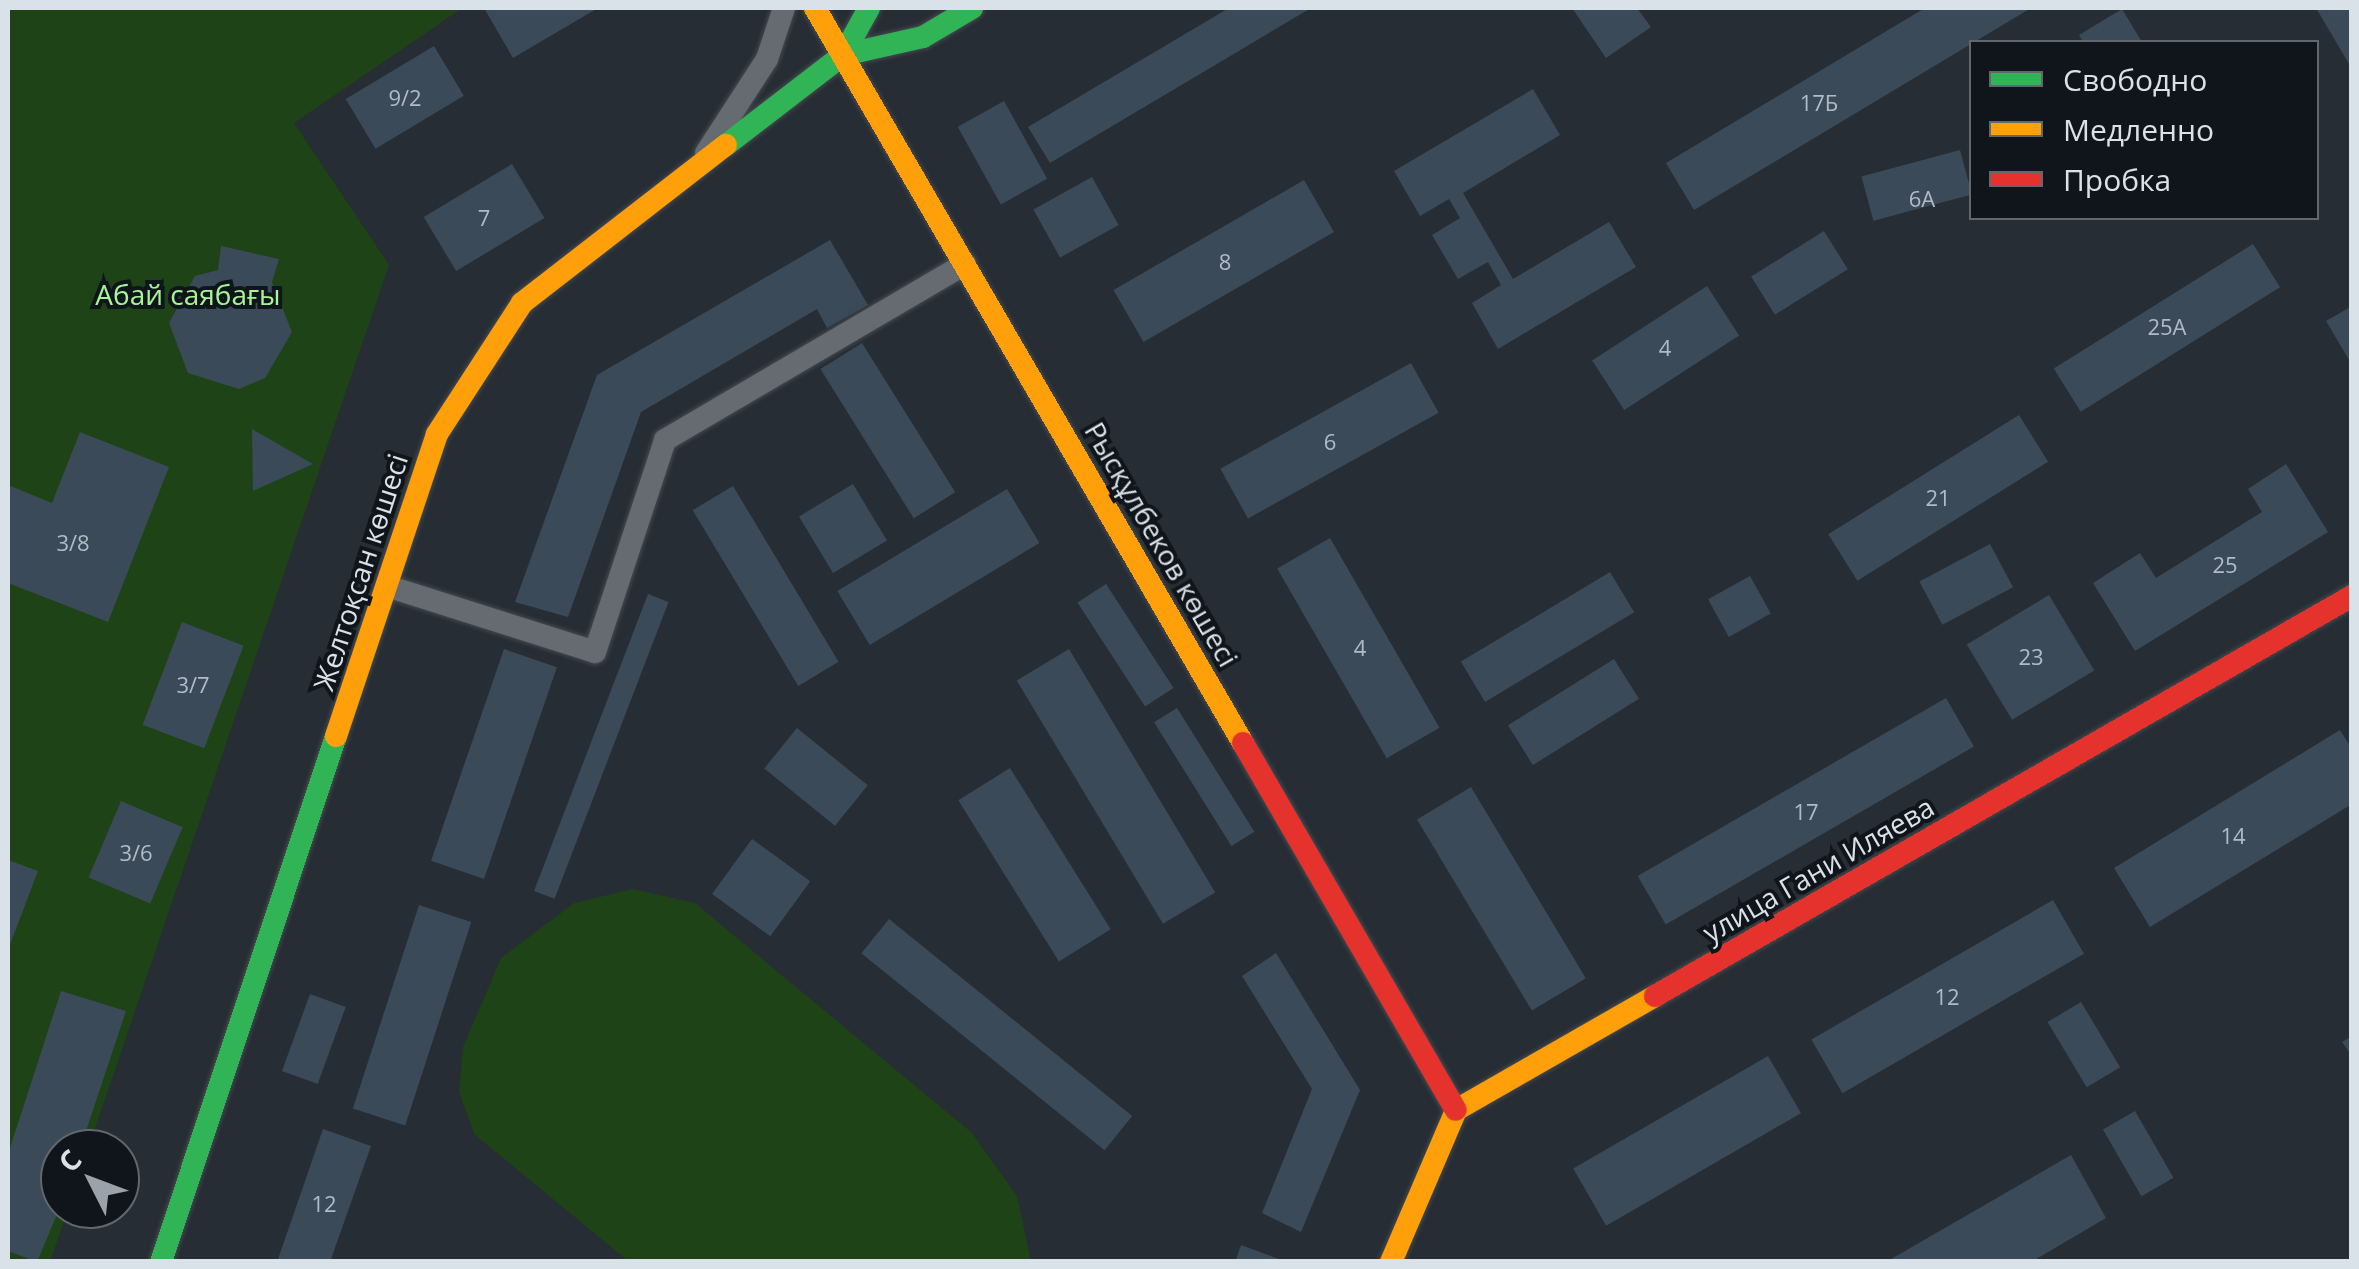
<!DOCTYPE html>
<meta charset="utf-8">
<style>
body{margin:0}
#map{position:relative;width:2359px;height:1269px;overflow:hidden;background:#272d34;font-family:"Open Sans",sans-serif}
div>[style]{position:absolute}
.green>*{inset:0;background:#1d4317}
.building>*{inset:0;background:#3b4a58;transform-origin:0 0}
.roads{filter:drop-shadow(0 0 2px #444a50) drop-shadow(0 0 2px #444a50)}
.street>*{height:22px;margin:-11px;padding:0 11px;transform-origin:11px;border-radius:11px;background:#656b70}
.fast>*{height:22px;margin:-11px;padding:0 11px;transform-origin:11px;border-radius:11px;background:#30b455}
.slow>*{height:22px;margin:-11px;padding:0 11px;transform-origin:11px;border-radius:11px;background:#ff9f0a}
.jam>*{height:22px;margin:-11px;padding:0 11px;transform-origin:11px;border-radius:11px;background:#e5322d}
span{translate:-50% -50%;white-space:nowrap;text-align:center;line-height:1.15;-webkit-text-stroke:8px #0f151a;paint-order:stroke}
.number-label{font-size:22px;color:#b2bbc5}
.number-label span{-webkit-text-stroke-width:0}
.park-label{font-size:28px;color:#a7f498}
.street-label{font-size:28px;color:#d9e1e9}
.frame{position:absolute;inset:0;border:10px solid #d9e1e9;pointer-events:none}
.legend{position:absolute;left:1969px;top:40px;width:350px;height:180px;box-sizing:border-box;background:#0f151a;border:2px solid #60676d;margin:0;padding:12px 18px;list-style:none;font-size:30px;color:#d9e1e9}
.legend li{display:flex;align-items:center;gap:20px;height:50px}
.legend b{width:50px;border:2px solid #60676d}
.north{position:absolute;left:40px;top:1129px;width:100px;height:100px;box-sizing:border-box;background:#0f151a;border:2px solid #60676d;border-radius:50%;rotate:312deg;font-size:28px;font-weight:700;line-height:40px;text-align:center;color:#d9e1e9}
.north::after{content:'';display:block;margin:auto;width:35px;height:45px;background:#9ba2aa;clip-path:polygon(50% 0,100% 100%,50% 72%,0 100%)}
</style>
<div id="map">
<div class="green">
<div style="clip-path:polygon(8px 8px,461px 9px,294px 123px,389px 265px,88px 1149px,60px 1149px,60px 1209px,68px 1209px,50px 1262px,8px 1261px)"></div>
<div style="clip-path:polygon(633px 889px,695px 903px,972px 1133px,1017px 1196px,1031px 1261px,628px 1261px,474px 1134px,459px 1092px,463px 1047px,501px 958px,574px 903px)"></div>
</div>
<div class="building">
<div style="clip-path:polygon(484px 8px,598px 8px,513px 58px)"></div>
<div style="clip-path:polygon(1229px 8px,1311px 8px,1050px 163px,1028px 127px)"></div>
<div style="clip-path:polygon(1572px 8px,1637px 8px,1651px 27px,1606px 58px)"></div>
<div style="clip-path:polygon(1925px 8px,2031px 8px,1694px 210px,1666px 163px)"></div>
<div style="clip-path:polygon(2316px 8px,2352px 8px,2352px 69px)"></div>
<div style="clip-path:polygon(2122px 9px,2142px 42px,2083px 42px,2079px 35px)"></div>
<div style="left:434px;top:46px;width:58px;height:103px;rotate:59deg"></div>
<div style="clip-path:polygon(1533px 89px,1560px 135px,1463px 193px,1513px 279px,1609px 222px,1636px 267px,1498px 349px,1472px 303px,1501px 285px,1488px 262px,1458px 279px,1432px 235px,1460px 218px,1449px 199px,1420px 216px,1394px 171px)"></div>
<div style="left:1004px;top:101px;width:89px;height:53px;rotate:61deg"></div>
<div style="left:1960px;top:150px;width:46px;height:102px;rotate:75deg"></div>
<div style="left:512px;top:164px;width:63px;height:103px;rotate:59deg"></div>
<div style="left:1092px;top:177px;width:55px;height:67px;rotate:61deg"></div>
<div style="left:1304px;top:180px;width:60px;height:220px;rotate:60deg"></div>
<div style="left:1824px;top:231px;width:45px;height:86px;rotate:58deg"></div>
<div style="clip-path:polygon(830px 240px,868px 305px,827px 328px,817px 309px,641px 412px,568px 617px,515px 602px,597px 375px)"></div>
<div style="left:2253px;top:244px;width:51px;height:235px;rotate:58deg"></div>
<div style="clip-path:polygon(221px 246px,279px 259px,272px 282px,292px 332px,265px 378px,239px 389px,188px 373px,169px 323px,195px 276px,218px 270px)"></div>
<div style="left:1707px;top:286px;width:59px;height:137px;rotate:57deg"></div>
<div style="clip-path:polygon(2352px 306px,2352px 365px,2326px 321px)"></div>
<div style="left:862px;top:343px;width:176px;height:49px;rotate:58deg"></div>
<div style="left:1411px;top:363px;width:57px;height:218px;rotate:61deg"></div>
<div style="left:2019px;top:415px;width:55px;height:225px;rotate:58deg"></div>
<div style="clip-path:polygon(252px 429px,313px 464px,253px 491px)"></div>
<div style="clip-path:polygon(80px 432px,169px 467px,108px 622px,8px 583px,8px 485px,52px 503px)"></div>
<div style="clip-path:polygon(2286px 464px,2328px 532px,2135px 651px,2093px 583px,2140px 553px,2156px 578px,2262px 512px,2248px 489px)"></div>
<div style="left:853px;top:484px;width:66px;height:63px;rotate:59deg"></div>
<div style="left:733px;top:486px;width:205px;height:47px;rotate:59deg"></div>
<div style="left:1007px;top:489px;width:63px;height:198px;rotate:59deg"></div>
<div style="left:1330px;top:538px;width:219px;height:61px;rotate:60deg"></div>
<div style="left:1990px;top:544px;width:49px;height:80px;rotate:62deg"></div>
<div style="left:1610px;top:572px;width:47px;height:174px;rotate:59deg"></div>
<div style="left:1750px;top:576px;width:43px;height:48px;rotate:61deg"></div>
<div style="left:1106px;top:584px;width:124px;height:34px;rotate:57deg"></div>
<div style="left:648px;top:594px;width:22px;height:318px;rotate:21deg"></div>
<div style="left:2049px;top:595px;width:88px;height:96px;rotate:59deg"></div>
<div style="left:182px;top:622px;width:66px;height:110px;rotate:21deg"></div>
<div style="left:504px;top:649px;width:56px;height:224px;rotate:19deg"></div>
<div style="left:1069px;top:649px;width:284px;height:61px;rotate:59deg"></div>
<div style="left:1614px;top:659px;width:47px;height:125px;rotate:58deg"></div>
<div style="left:1946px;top:698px;width:56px;height:356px;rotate:60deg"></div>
<div style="left:1177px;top:708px;width:146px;height:27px;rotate:58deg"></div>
<div style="left:797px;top:728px;width:91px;height:52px;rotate:39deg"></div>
<div style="clip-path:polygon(2340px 730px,2352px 749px,2352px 804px,2150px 927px,2114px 868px)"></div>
<div style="left:1010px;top:768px;width:190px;height:61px;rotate:58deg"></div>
<div style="left:1471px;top:787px;width:223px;height:63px;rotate:59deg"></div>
<div style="left:121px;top:801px;width:67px;height:83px;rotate:23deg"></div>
<div style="left:752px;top:839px;width:72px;height:68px;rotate:36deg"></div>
<div style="clip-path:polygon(8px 860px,38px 871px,8px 950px)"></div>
<div style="left:2053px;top:900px;width:62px;height:279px;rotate:60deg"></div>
<div style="left:419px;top:905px;width:55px;height:214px;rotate:18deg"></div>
<div style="left:889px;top:919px;width:313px;height:44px;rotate:39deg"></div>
<div style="clip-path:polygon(1276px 953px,1360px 1090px,1301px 1232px,1262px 1213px,1312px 1089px,1242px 976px)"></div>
<div style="clip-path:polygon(61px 991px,126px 1011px,80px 1149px,60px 1149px,60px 1207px,37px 1262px,8px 1251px,8px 1154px)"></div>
<div style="left:310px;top:994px;width:38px;height:82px;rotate:20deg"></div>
<div style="left:2081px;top:1002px;width:76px;height:39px;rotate:59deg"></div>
<div style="clip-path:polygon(2352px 1036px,2352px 1056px,2342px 1042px)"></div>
<div style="left:1768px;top:1056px;width:66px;height:225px;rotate:60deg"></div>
<div style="left:2135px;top:1111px;width:77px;height:37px;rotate:60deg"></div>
<div style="clip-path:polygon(323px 1129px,371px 1146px,330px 1262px,277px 1262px)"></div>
<div style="clip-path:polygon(2071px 1155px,2106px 1218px,2031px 1262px,1886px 1262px)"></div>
<div style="clip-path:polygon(1241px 1245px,1284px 1261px,1284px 1262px,1235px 1262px)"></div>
</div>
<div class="roads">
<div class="street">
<div style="left:706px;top:153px;width:112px;rotate:-57deg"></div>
<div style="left:767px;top:59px;width:54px;rotate:-71.6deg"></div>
<div style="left:387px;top:586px;width:218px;rotate:17.6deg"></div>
<div style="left:595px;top:652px;width:223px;rotate:-71.7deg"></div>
<div style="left:665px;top:440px;width:348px;rotate:-30.4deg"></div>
</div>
<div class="fast">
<div style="left:843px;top:55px;width:82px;rotate:-12.7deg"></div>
<div style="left:923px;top:37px;width:57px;rotate:-30.6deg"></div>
<div style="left:726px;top:145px;width:148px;rotate:-37.6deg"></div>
<div style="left:843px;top:55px;width:54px;rotate:-61deg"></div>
<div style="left:161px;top:1262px;width:554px;rotate:-71.6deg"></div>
</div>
<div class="slow">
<div style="left:815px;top:8px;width:851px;rotate:59.79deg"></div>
<div style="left:336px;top:736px;width:318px;rotate:-71.5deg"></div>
<div style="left:437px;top:434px;width:156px;rotate:-57deg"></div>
<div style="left:522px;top:303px;width:258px;rotate:-37.8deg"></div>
<div style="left:1391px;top:1262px;width:165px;rotate:-66.8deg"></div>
<div style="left:1456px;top:1110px;width:229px;rotate:-29.8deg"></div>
</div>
<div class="jam">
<div style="left:1243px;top:743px;width:424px;rotate:59.9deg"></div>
<div style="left:1655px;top:996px;width:804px;rotate:-29.85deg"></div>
</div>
</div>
<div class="number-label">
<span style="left:405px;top:98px">9/2</span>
<span style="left:1819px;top:103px">17Б</span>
<span style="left:1922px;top:199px">6А</span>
<span style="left:484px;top:218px">7</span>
<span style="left:1225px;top:262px">8</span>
<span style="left:2167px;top:327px">25А</span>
<span style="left:1665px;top:348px">4</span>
<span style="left:1330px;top:442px">6</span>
<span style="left:1938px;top:498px">21</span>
<span style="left:73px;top:543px">3/8</span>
<span style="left:2225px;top:565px">25</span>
<span style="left:1360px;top:648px">4</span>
<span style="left:2031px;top:657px">23</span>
<span style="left:193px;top:685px">3/7</span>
<span style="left:1806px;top:812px">17</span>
<span style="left:2233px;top:836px">14</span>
<span style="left:136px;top:853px">3/6</span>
<span style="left:1947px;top:997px">12</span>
<span style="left:324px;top:1204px">12</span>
</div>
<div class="park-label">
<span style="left:188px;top:294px">Абай саябағы</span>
</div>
<div class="street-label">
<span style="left:1162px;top:544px;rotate:60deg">Рысқұлбеков көшесі</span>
<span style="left:360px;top:572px;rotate:-72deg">Желтоқсан көшесі</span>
<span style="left:1818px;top:869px;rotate:-30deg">улица Гани Иляева</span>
</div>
<div class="frame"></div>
<ul class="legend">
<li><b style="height:12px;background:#30b455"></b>Свободно</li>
<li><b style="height:12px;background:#ff9f0a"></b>Медленно</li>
<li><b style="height:12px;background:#e5322d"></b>Пробка</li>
</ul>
<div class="north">С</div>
</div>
